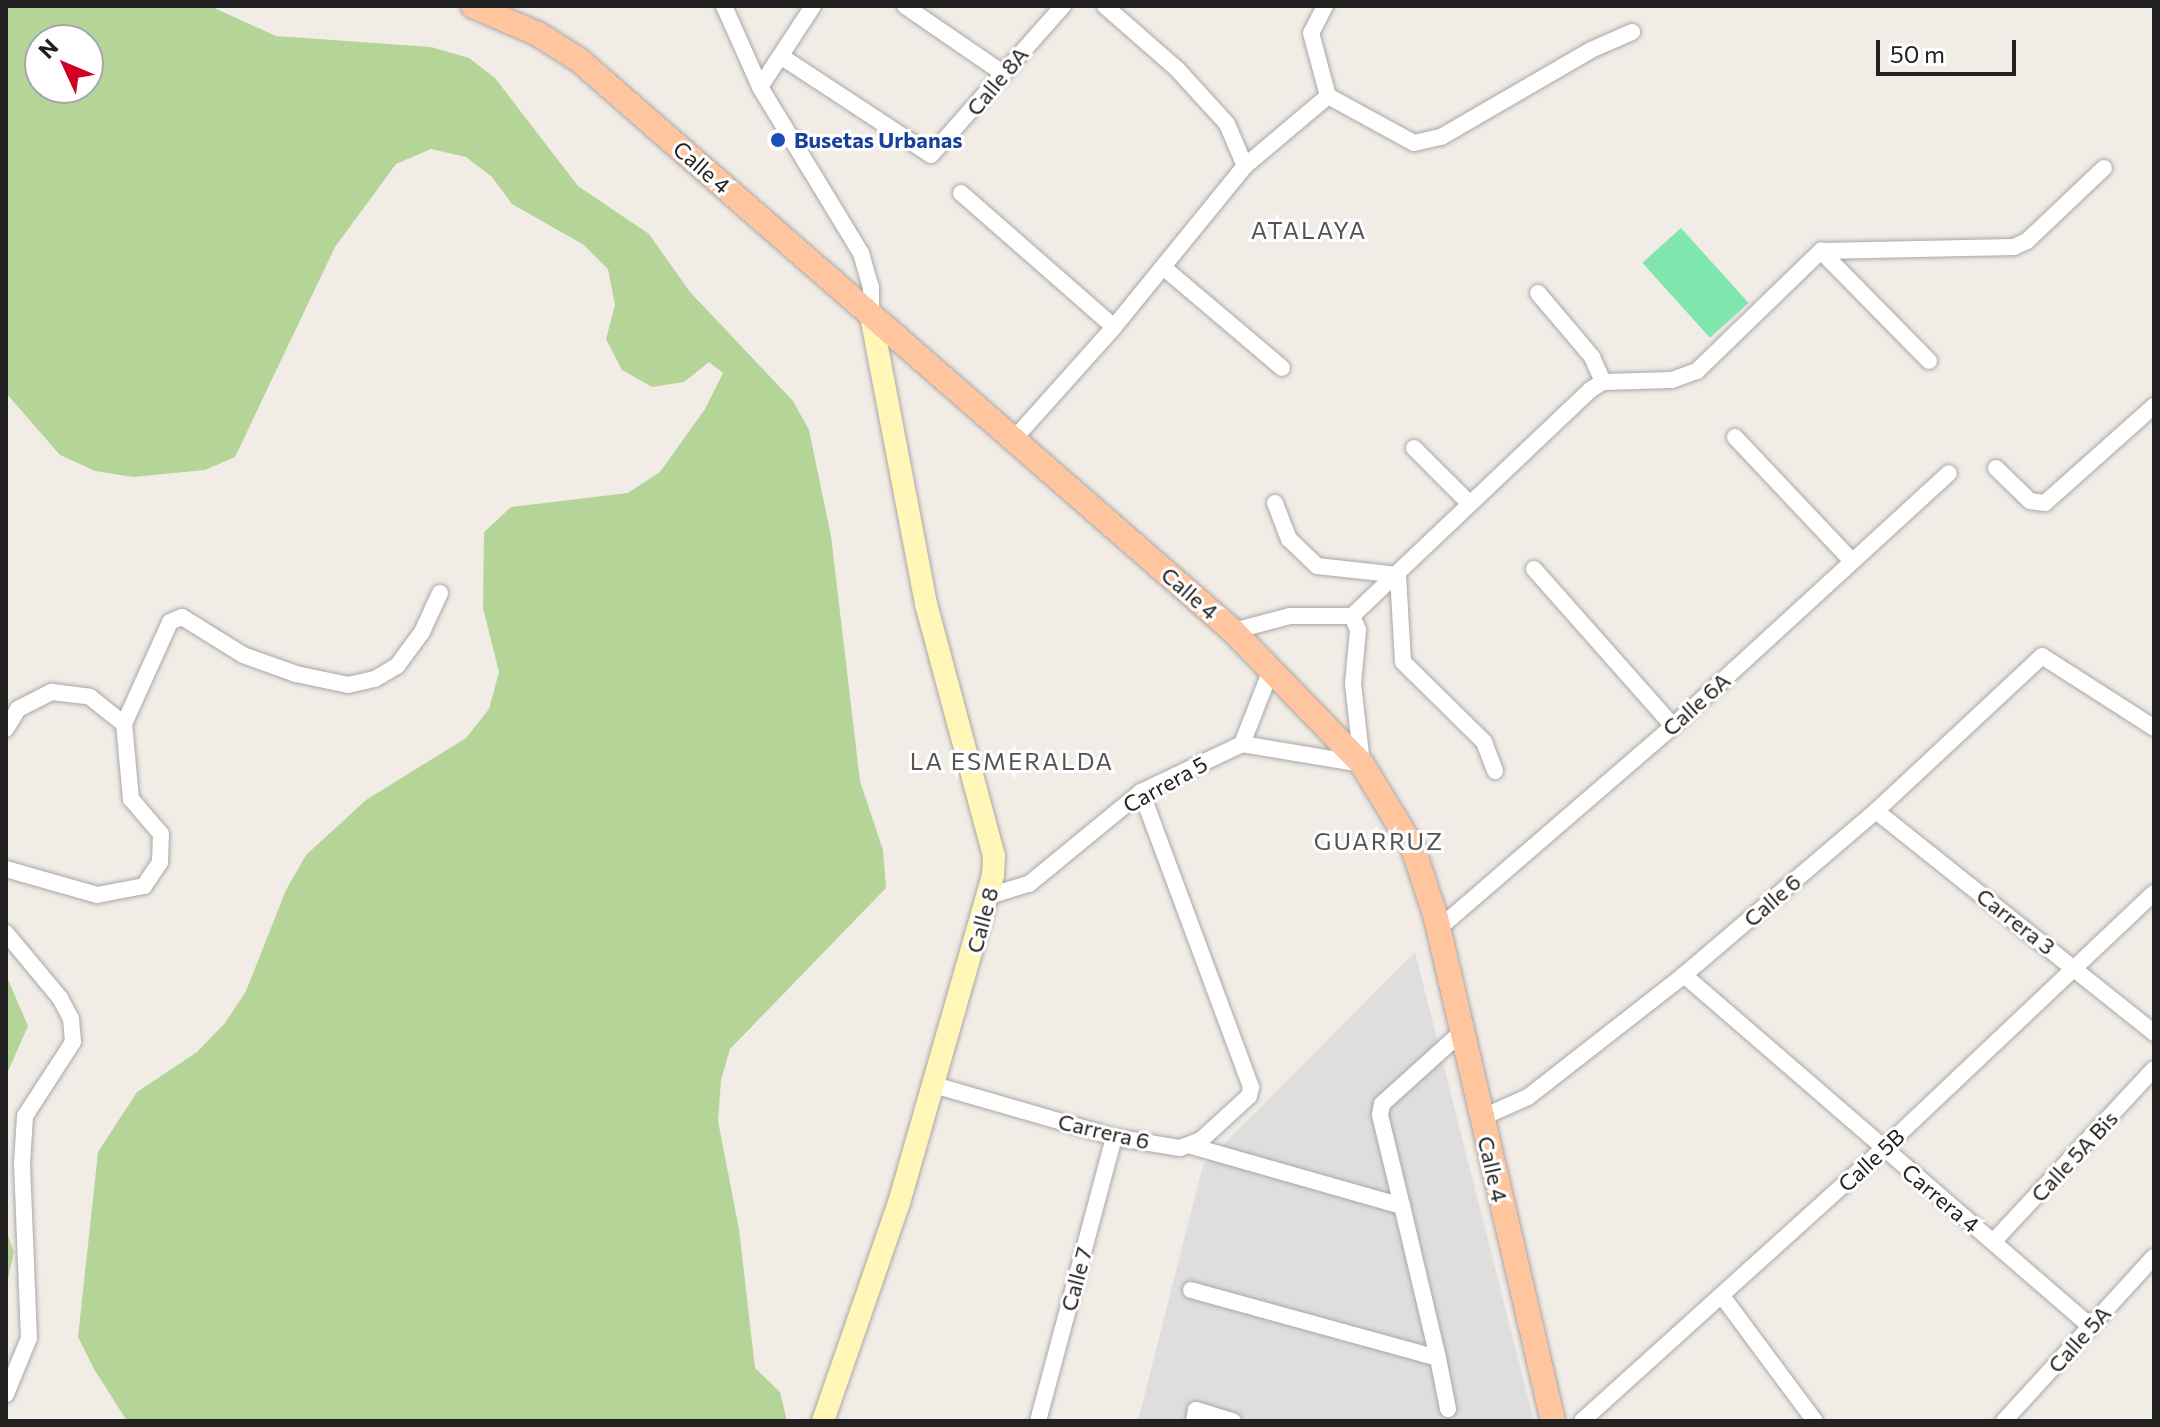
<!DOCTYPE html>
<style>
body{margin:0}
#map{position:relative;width:2160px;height:1427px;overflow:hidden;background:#f2ece7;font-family:Commissioner,sans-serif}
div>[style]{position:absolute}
.residential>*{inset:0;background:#dfdede}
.forest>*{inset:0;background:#b5d598}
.pitch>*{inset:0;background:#7fe7ad;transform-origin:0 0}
.roads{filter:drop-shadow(0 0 2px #a8a8a8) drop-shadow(0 0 2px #a8a8a8)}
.street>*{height:16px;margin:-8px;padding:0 8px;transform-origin:8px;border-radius:8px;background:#fff}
.secondary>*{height:22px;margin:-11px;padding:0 11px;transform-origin:11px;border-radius:11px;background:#fff6b8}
.primary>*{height:24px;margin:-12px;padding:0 12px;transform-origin:12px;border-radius:12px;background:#ffc59f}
.dots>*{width:22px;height:22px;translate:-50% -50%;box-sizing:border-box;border:4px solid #fff;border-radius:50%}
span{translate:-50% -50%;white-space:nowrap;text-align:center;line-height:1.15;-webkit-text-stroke:6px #fff;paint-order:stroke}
.street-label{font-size:22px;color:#212121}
.transit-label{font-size:22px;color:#164399;font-weight:700}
.left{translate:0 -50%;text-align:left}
.neighbourhood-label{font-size:24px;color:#545454;letter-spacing:2px}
.frame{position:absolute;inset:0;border:8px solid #212121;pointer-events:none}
.north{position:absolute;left:24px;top:24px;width:80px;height:80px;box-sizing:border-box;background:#fff;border:2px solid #a6a6a6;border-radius:50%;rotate:314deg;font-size:22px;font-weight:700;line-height:32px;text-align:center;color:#212121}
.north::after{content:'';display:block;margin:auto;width:28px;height:36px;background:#d20024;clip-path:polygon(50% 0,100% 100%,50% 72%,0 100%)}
.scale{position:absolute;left:1876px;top:40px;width:140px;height:36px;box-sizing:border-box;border:4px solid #212121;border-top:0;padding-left:10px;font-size:24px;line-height:28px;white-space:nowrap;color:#212121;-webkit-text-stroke:6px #fff;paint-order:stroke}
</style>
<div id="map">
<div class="residential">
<div style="clip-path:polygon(1415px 952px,1534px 1421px,1138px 1421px,1203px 1165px)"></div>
</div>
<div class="forest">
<div style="clip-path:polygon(evenodd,6px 6px,210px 6px,276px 36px,431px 47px,469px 58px,495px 78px,578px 186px,649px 234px,690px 292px,793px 401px,809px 430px,831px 536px,860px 781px,883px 850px,886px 888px,730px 1049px,721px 1080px,718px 1121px,739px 1229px,755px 1368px,780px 1392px,787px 1421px,127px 1421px,94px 1369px,78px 1337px,98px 1152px,137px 1092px,197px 1052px,225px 1023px,246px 991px,286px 890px,306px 855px,366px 800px,466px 738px,489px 709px,499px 672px,483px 608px,484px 532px,511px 507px,628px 493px,660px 472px,705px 409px,723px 373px,709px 362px,684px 382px,652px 387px,622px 370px,606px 339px,615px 305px,608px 269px,584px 245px,512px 204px,492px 177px,466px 157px,431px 149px,396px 164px,335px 247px,235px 457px,205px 470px,133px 477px,95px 471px,60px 455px,6px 393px,6px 6px,40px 40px,88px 40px,88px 88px,40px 88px,40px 40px)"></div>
<div style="clip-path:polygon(6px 975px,28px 1026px,6px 1076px)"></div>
<div style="clip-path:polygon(6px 1230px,14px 1252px,6px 1288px)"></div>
</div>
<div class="pitch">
<div style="left:1681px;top:228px;width:101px;height:52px;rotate:48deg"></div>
</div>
<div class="roads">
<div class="street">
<div style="left:724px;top:6px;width:89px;rotate:66deg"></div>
<div style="left:760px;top:87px;width:194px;rotate:58.7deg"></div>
<div style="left:861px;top:253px;width:35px;rotate:74deg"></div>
<div style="left:871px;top:287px;width:28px;rotate:90deg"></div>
<div style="left:905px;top:6px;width:116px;rotate:34.5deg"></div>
<div style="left:1105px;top:6px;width:96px;rotate:41.2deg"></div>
<div style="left:1177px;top:69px;width:74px;rotate:47.7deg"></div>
<div style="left:1227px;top:124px;width:46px;rotate:66.8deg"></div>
<div style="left:1325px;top:6px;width:30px;rotate:117deg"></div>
<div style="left:1311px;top:33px;width:65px;rotate:74.9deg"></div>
<div style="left:1328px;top:96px;width:98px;rotate:28.7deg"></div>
<div style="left:1414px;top:143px;width:28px;rotate:-13deg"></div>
<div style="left:1441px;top:137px;width:173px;rotate:-30.1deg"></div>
<div style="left:1591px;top:50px;width:45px;rotate:-23.7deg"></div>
<div style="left:782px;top:57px;width:178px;rotate:33.3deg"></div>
<div style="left:931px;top:155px;width:199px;rotate:-48.5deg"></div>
<div style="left:760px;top:87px;width:97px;rotate:-56.8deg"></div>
<div style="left:961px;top:193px;width:203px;rotate:41.2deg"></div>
<div style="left:1821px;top:251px;width:154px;rotate:45.5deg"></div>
<div style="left:1163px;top:267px;width:156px;rotate:40.3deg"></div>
<div style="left:1538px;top:293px;width:84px;rotate:49.8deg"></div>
<div style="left:1592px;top:357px;width:27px;rotate:66deg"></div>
<div style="left:1735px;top:437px;width:170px;rotate:46.7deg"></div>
<div style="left:1014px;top:439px;width:150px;rotate:-48.2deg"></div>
<div style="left:1114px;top:327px;width:208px;rotate:-50.9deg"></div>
<div style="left:1245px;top:166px;width:109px;rotate:-40.1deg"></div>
<div style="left:1414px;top:448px;width:79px;rotate:45deg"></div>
<div style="left:1996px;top:468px;width:47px;rotate:44.1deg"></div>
<div style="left:2030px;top:501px;width:15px;rotate:8deg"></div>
<div style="left:2045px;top:503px;width:146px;rotate:-41.7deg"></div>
<div style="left:1275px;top:503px;width:39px;rotate:69deg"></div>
<div style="left:1289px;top:539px;width:39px;rotate:44deg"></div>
<div style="left:1317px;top:566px;width:81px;rotate:6.3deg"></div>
<div style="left:1398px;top:575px;width:87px;rotate:86.7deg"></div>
<div style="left:1403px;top:662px;width:114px;rotate:44.6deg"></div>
<div style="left:1484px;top:742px;width:31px;rotate:69deg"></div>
<div style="left:1534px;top:569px;width:210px;rotate:48.5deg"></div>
<div style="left:1233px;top:631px;width:59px;rotate:-14.7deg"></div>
<div style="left:1290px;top:616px;width:62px"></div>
<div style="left:1352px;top:616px;width:328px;rotate:-43.5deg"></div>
<div style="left:1590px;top:390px;width:15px;rotate:-32deg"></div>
<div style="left:1603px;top:382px;width:69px;rotate:-1.7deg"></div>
<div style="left:1672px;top:380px;width:27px;rotate:-20deg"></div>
<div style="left:1697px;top:371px;width:173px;rotate:-44.1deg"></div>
<div style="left:1821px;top:251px;width:193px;rotate:-1.2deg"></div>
<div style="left:2014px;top:247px;width:14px;rotate:-25deg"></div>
<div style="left:2027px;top:241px;width:106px;rotate:-43.5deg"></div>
<div style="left:6px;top:729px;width:23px;rotate:-59deg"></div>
<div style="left:18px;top:709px;width:38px;rotate:-27deg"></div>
<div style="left:52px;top:692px;width:38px;rotate:7deg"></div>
<div style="left:90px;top:697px;width:43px;rotate:38.5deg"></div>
<div style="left:124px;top:724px;width:112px;rotate:-65.7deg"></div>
<div style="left:170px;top:622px;width:13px;rotate:-23deg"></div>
<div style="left:182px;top:617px;width:72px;rotate:31.9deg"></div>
<div style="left:243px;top:655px;width:56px;rotate:19.7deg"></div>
<div style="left:296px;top:674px;width:53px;rotate:11.9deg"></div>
<div style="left:348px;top:685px;width:28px;rotate:-13deg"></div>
<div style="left:375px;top:679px;width:26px;rotate:-31deg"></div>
<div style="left:397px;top:666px;width:42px;rotate:-53.7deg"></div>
<div style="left:422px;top:632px;width:43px;rotate:-65.2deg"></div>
<div style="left:1242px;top:744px;width:79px;rotate:-68.6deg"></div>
<div style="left:1876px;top:811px;width:356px;rotate:38.6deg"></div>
<div style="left:6px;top:869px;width:95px;rotate:15.9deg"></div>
<div style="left:97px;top:895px;width:48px;rotate:-10.8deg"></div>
<div style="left:144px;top:886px;width:29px;rotate:-56deg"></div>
<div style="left:160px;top:862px;width:28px;rotate:-88deg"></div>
<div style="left:161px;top:834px;width:46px;rotate:-130.6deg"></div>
<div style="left:131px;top:799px;width:75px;rotate:-95.3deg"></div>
<div style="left:992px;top:895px;width:39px;rotate:-17deg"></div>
<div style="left:1029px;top:884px;width:145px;rotate:-39.4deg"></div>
<div style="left:1141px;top:792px;width:112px;rotate:-25.4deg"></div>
<div style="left:1242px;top:744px;width:122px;rotate:9.5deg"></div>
<div style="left:1362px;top:764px;width:81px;rotate:-96.4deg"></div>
<div style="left:1353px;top:684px;width:54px;rotate:-84.7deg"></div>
<div style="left:1358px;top:630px;width:15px;rotate:-113deg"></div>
<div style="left:1438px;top:929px;width:311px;rotate:-40.8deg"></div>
<div style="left:1673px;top:726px;width:374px;rotate:-42.5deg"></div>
<div style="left:6px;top:933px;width:85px;rotate:50.3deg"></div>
<div style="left:60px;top:998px;width:24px;rotate:62deg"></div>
<div style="left:71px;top:1019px;width:23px;rotate:85deg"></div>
<div style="left:73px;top:1042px;width:88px;rotate:123deg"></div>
<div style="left:25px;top:1116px;width:48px;rotate:93.6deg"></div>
<div style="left:22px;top:1164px;width:174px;rotate:87.7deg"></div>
<div style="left:29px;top:1338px;width:61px;rotate:112.3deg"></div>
<div style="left:1684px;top:975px;width:537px;rotate:40.84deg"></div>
<div style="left:934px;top:1085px;width:187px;rotate:16.1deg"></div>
<div style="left:1114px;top:1137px;width:67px;rotate:9.5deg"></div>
<div style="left:1180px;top:1148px;width:22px;rotate:-21deg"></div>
<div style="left:1201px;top:1140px;width:65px;rotate:-42.5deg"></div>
<div style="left:1249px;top:1096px;width:9px;rotate:-77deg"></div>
<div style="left:1251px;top:1087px;width:315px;rotate:-110.4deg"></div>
<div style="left:1481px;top:1118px;width:51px;rotate:-24.1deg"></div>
<div style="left:1528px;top:1097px;width:198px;rotate:-38deg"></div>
<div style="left:1684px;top:975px;width:253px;rotate:-40.5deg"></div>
<div style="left:1876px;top:811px;width:227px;rotate:-43deg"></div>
<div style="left:2042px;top:656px;width:133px;rotate:32.7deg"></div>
<div style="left:1402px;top:1206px;width:94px;rotate:-103.6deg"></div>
<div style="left:1380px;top:1115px;width:11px;rotate:-80deg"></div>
<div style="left:1382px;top:1104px;width:110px;rotate:-42.1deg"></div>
<div style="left:1993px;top:1242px;width:236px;rotate:-47.1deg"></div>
<div style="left:1191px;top:1290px;width:256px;rotate:15.4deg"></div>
<div style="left:1438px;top:1358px;width:156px;rotate:-103.3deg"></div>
<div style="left:1402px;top:1206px;width:218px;rotate:-164.1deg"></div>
<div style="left:1722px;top:1296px;width:156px;rotate:53.4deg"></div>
<div style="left:1438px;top:1358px;width:52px;rotate:78.9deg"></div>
<div style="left:1038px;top:1421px;width:294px;rotate:-75deg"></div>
<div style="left:1194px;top:1421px;width:11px;rotate:-80deg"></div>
<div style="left:1196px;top:1410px;width:39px;rotate:17deg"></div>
<div style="left:1582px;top:1421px;width:404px;rotate:-42.1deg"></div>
<div style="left:1882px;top:1150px;width:374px;rotate:-43.4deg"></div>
<div style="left:2004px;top:1421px;width:222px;rotate:-47.6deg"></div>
</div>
<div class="secondary">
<div style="left:823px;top:1421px;width:231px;rotate:-70.8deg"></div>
<div style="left:899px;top:1203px;width:341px;rotate:-74deg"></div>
<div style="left:993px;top:875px;width:19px;rotate:-87deg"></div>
<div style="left:994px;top:856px;width:261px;rotate:-105.1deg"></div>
<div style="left:926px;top:604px;width:294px;rotate:-100.8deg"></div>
</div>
<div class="primary">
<div style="left:473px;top:6px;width:71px;rotate:23.3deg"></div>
<div style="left:538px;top:34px;width:49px;rotate:32.4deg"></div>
<div style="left:579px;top:60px;width:868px;rotate:41.12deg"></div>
<div style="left:1233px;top:631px;width:185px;rotate:45.9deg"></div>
<div style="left:1362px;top:764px;width:98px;rotate:58.7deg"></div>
<div style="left:1413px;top:848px;width:74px;rotate:71.8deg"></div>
<div style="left:1436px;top:918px;width:516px;rotate:76.91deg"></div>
</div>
</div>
<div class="dots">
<div style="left:778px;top:140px;background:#1a4fb4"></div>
</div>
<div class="street-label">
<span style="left:997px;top:81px;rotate:-50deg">Calle 8A</span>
<span style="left:702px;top:167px;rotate:41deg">Calle 4</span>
<span style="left:1190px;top:593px;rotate:41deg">Calle 4</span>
<span style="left:1696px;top:704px;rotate:-42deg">Calle 6A</span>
<span style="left:1165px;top:784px;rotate:-29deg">Carrera 5</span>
<span style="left:1772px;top:900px;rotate:-41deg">Calle 6</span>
<span style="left:982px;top:920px;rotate:-75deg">Calle 8</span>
<span style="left:2016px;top:921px;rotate:38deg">Carrera 3</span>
<span style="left:1104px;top:1131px;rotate:13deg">Carrera 6</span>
<span style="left:2074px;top:1156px;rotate:-47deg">Calle 5A Bis</span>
<span style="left:1871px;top:1160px;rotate:-43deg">Calle 5B</span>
<span style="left:1493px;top:1169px;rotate:77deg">Calle 4</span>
<span style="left:1941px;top:1198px;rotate:40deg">Carrera 4</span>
<span style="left:1076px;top:1279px;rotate:-75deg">Calle 7</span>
<span style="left:2079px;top:1339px;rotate:-48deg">Calle 5A</span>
</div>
<div class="transit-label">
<span class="left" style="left:794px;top:140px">Busetas Urbanas</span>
</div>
<div class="neighbourhood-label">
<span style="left:1309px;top:230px">ATALAYA</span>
<span style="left:1012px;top:761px">LA ESMERALDA</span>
<span style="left:1379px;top:841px">GUARRUZ</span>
</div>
<div class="frame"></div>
<div class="north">N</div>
<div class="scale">50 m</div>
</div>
